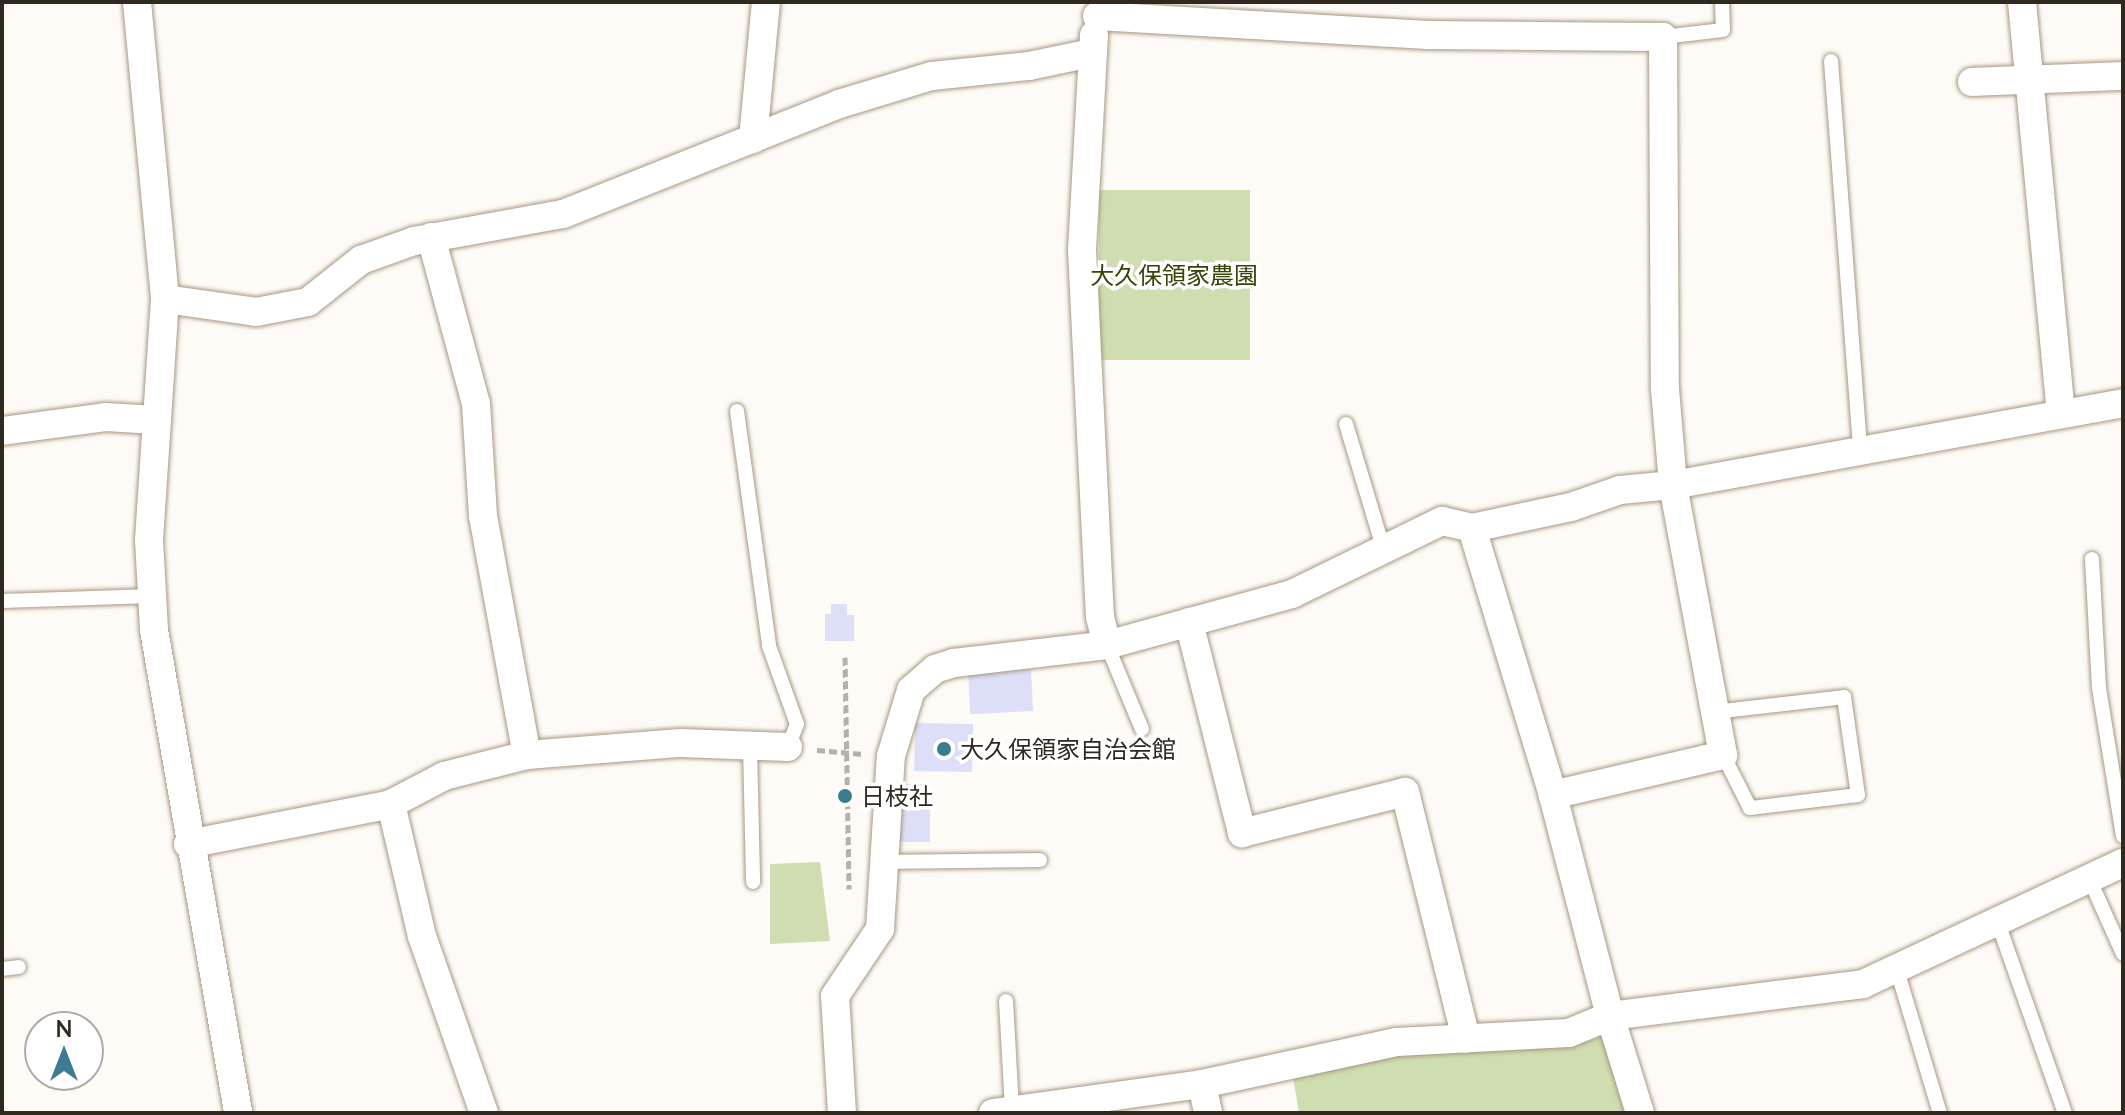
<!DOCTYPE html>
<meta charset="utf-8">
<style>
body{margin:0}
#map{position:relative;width:2125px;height:1115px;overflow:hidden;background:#fefbf6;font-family:Lato,"Noto Sans JP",sans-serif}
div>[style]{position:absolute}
.green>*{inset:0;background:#cfdeb0;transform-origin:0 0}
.building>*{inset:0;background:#dddff9;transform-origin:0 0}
.path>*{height:5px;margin-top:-2.5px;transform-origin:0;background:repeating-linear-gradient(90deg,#b5b0aa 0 8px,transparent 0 12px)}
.roads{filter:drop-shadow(0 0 2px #a89781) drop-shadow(0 0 2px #a89781)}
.service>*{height:14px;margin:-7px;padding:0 7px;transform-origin:7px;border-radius:7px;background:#fff}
.minor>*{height:28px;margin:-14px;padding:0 14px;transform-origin:14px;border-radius:14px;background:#fff}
.dots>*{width:22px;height:22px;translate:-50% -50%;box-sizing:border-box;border:4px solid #fff;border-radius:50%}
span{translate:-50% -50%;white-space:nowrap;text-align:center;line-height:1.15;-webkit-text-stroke:7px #fff;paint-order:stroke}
.park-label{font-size:24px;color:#364407}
.poi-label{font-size:24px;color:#302920}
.left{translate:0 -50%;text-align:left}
.frame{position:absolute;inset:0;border:4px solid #302920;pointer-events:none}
.north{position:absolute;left:24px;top:1011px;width:80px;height:80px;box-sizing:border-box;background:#fff;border:2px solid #aca9a6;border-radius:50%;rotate:0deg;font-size:22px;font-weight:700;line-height:32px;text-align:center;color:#302920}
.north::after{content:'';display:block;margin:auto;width:28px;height:36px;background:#3c7c90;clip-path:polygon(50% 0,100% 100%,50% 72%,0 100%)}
</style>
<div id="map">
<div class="green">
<div style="left:1250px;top:190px;width:170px;height:151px;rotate:90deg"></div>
<div style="clip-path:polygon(820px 862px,830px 941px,770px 944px,770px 864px)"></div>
<div style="clip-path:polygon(1603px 1037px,1625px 1113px,1299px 1113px,1293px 1077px,1401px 1055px,1569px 1045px)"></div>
</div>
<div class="building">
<div style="left:1101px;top:266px;width:11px;height:11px"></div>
<div style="clip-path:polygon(831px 604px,847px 604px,847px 615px,854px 615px,854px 641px,825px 641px,825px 614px,831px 614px)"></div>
<div style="left:1031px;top:669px;width:42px;height:63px;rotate:87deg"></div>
<div style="left:915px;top:723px;width:58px;height:48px;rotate:1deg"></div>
<div style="left:898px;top:784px;width:32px;height:58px"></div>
</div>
<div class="path">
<div style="left:845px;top:657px;width:232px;rotate:89deg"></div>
<div style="left:817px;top:750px;width:46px;rotate:5deg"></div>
</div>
<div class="roads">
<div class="service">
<div style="left:1663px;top:37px;width:60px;rotate:-6.7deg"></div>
<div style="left:1723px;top:30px;width:28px;rotate:-92deg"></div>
<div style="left:1831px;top:61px;width:391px;rotate:85.7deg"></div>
<div style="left:737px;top:411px;width:237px;rotate:82.2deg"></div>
<div style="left:769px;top:646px;width:83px;rotate:70.3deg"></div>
<div style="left:797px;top:724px;width:25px;rotate:111deg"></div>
<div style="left:1346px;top:424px;width:128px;rotate:73.3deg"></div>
<div style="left:2092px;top:559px;width:129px;rotate:86.9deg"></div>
<div style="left:2099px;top:688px;width:150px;rotate:80.8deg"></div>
<div style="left:2px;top:601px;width:151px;rotate:-1.9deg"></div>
<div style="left:1107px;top:645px;width:91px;rotate:67.4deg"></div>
<div style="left:1715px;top:712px;width:130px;rotate:-6.6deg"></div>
<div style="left:1844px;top:697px;width:99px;rotate:81.9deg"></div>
<div style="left:1858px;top:795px;width:109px;rotate:173.1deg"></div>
<div style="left:1750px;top:808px;width:59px;rotate:-117deg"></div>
<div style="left:750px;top:746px;width:136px;rotate:88.7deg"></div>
<div style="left:885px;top:862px;width:155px;rotate:-0.7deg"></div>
<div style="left:2089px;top:878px;width:83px;rotate:65.9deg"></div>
<div style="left:1998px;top:923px;width:201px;rotate:70.6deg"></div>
<div style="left:2px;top:969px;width:17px;rotate:-7deg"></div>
<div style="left:1897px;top:970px;width:149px;rotate:73.3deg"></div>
<div style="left:1006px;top:1001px;width:109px;rotate:86.8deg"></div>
</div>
<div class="minor">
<div style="left:137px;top:2px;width:298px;rotate:84.6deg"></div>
<div style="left:165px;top:299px;width:242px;rotate:93.8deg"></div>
<div style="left:149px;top:540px;width:90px;rotate:86.8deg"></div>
<div style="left:154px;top:630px;width:490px;rotate:80.1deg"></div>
<div style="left:2022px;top:2px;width:414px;rotate:84.6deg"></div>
<div style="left:1097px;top:16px;width:331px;rotate:3.3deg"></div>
<div style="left:1427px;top:35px;width:236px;rotate:0.5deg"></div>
<div style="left:1663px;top:37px;width:352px;rotate:89.7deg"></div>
<div style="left:1665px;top:389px;width:96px;rotate:85.2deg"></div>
<div style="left:1673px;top:485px;width:275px;rotate:79.5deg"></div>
<div style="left:1723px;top:755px;width:175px;rotate:166.8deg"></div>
<div style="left:1094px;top:35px;width:215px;rotate:93.2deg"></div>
<div style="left:1082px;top:250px;width:367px;rotate:87.2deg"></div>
<div style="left:1100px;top:617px;width:29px;rotate:76deg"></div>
<div style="left:1972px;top:82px;width:151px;rotate:-2.3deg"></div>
<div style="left:753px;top:139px;width:138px;rotate:-84.6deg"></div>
<div style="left:431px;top:237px;width:173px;rotate:74.9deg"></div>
<div style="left:476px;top:404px;width:112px;rotate:86.4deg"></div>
<div style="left:483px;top:516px;width:243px;rotate:79.6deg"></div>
<div style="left:165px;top:299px;width:92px;rotate:8.1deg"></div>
<div style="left:256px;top:312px;width:53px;rotate:-10.9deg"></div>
<div style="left:308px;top:302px;width:68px;rotate:-38.4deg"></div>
<div style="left:361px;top:260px;width:56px;rotate:-19.7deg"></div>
<div style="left:414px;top:241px;width:151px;rotate:-10.3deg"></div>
<div style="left:563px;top:214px;width:297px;rotate:-21.7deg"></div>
<div style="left:839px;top:104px;width:97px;rotate:-16.8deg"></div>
<div style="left:932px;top:76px;width:98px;rotate:-5.9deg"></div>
<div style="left:1029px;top:66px;width:63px;rotate:-11.8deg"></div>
<div style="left:2px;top:431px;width:104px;rotate:-7.7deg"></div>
<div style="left:105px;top:417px;width:52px;rotate:3.3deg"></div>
<div style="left:1189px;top:622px;width:218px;rotate:75.9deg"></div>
<div style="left:1242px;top:833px;width:168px;rotate:-14.1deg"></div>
<div style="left:1405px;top:792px;width:254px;rotate:76.1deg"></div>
<div style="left:391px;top:804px;width:136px;rotate:76.8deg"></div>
<div style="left:422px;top:936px;width:188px;rotate:70.7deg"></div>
<div style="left:188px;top:844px;width:207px;rotate:-11.1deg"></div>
<div style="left:391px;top:804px;width:60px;rotate:-27.8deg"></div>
<div style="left:444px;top:776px;width:86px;rotate:-14.2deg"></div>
<div style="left:527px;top:755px;width:154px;rotate:-4.5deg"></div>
<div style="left:681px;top:743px;width:107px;rotate:2.1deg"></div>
<div style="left:1202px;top:1084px;width:30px;rotate:78deg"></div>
<div style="left:842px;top:1113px;width:117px;rotate:-93.4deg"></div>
<div style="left:835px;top:996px;width:81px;rotate:-56.1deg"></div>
<div style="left:880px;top:929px;width:173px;rotate:-86.4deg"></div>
<div style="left:891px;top:756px;width:69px;rotate:-73.1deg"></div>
<div style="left:911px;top:690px;width:32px;rotate:-41deg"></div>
<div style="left:935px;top:669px;width:20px;rotate:-18deg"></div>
<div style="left:954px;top:663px;width:154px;rotate:-6.7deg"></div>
<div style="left:1107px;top:645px;width:192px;rotate:-15.4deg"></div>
<div style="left:1292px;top:594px;width:167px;rotate:-26deg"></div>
<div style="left:1442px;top:521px;width:31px;rotate:13deg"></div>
<div style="left:993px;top:1113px;width:211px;rotate:-7.9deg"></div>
<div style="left:1202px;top:1084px;width:199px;rotate:-12.2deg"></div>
<div style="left:1397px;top:1042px;width:172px;rotate:-3deg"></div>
<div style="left:1569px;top:1033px;width:44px;rotate:-22.5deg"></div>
<div style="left:1610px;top:1016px;width:228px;rotate:-104.5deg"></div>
<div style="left:1553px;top:795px;width:279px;rotate:-106.9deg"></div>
<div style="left:1472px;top:528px;width:101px;rotate:-12deg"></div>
<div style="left:1571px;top:507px;width:52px;rotate:-19.1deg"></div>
<div style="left:1620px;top:490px;width:53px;rotate:-5.4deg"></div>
<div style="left:1673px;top:485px;width:457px;rotate:-10.3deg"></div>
<div style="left:1640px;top:1113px;width:102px;rotate:-107.2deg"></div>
<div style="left:1610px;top:1016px;width:255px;rotate:-7.2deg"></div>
<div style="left:1863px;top:984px;width:287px;rotate:-25deg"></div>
</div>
</div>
<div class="dots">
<div style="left:944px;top:749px;background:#3c7c90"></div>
<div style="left:845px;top:796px;background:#3c7c90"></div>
</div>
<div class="park-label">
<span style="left:1174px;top:275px">大久保領家農園</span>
</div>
<div class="poi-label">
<span class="left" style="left:960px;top:749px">大久保領家自治会館</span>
<span class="left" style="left:861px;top:796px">日枝社</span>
</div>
<div class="frame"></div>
<div class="north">N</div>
</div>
